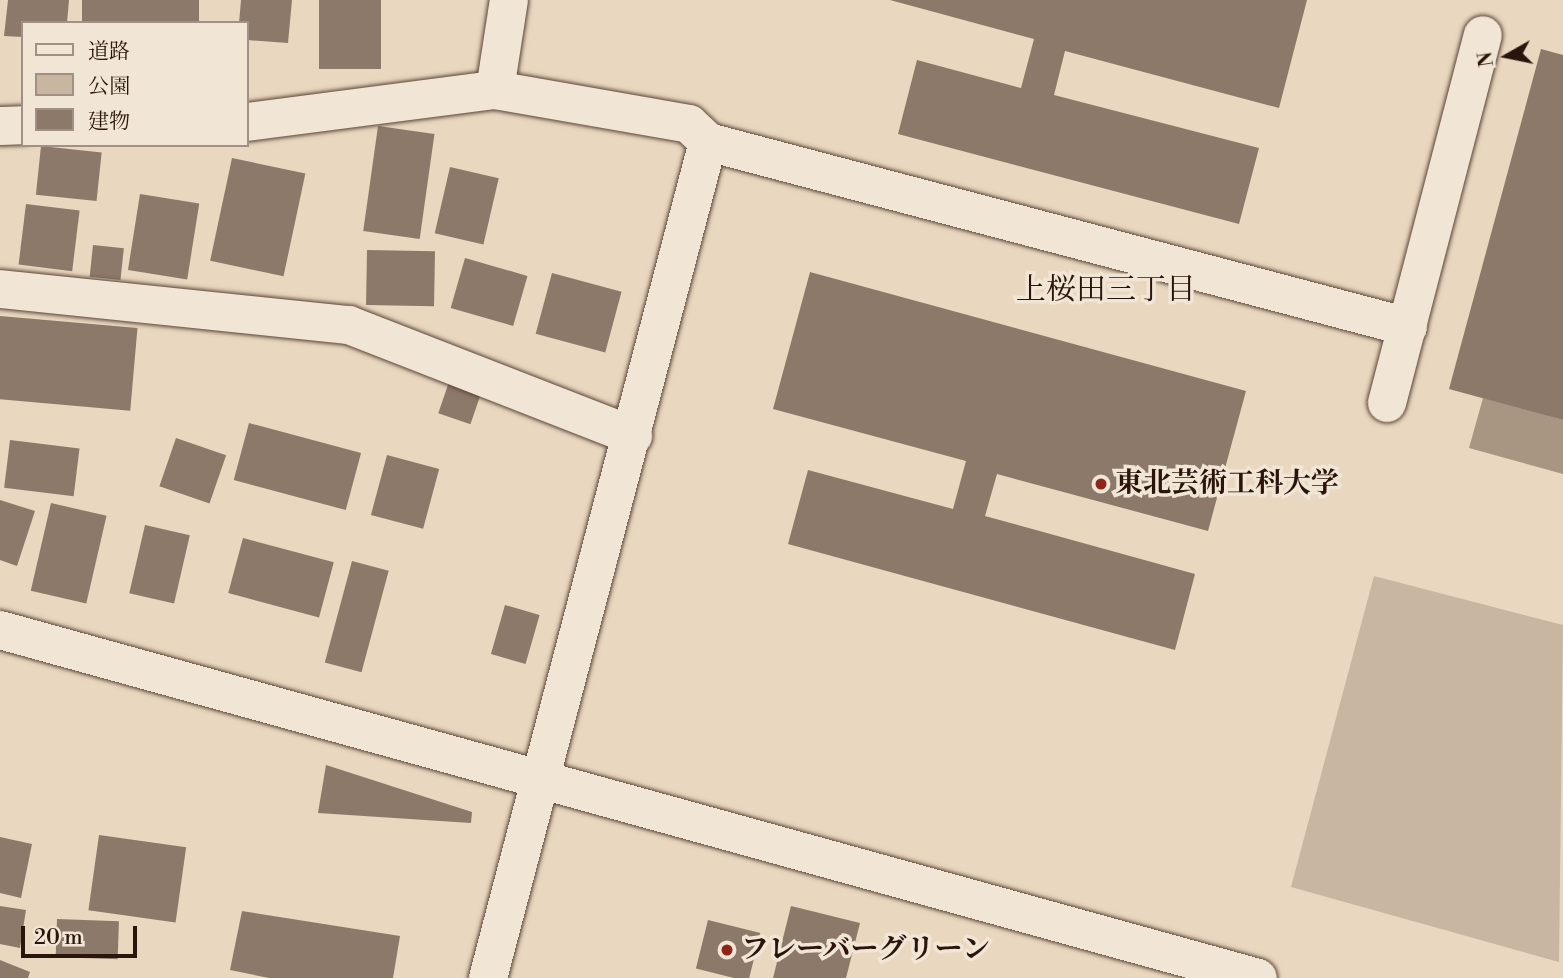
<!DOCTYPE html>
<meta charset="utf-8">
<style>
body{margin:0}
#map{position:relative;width:1563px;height:978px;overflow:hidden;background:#e9d7bf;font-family:"Libre Bodoni","Noto Serif JP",serif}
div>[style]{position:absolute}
.green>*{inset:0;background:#c9b6a0}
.water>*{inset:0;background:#a89582}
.building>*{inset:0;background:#8d7969;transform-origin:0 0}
.roads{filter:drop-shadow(0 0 2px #5a4538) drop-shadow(0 0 2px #5a4538)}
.street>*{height:38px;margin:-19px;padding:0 19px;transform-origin:19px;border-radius:19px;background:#f1e5d5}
.secondary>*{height:38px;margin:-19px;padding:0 19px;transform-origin:19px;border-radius:19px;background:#f1e5d5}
.dots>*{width:19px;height:19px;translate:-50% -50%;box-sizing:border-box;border:4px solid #f1e5d5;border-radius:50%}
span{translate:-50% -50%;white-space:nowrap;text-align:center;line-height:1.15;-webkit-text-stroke:7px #f1e5d5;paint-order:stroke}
.poi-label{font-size:28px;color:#2a140b;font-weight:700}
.left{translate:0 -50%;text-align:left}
.neighbourhood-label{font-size:30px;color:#2a140b}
.legend{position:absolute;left:21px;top:21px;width:228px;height:126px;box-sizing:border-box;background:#f1e5d5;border:2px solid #a19184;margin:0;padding:9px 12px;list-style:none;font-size:21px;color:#2a140b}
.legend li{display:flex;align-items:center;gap:14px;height:35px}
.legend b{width:35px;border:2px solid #a19184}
.north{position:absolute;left:1472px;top:21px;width:70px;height:70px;-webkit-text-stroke:5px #f1e5d5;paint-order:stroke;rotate:261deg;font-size:19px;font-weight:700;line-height:28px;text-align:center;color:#2a140b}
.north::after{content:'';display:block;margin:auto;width:24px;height:32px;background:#2a140b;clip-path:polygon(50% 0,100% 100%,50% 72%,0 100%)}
.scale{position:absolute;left:21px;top:926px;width:116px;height:32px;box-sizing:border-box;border:4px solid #2a140b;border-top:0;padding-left:9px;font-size:21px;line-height:24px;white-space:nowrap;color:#2a140b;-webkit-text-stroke:5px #f1e5d5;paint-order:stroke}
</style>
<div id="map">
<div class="green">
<div style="clip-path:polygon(1374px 576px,1563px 625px,1559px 962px,1291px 887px)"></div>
</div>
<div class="water">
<div style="clip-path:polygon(1483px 398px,1563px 420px,1563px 474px,1469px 448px)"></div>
</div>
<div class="building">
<div style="clip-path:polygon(8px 0,69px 0,67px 23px,23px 23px,23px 37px,4px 36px)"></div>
<div style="left:82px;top:0;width:117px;height:23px"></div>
<div style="clip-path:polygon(241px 0,292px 0,288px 43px,247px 40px,247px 23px,239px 23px)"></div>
<div style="left:319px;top:0;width:62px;height:69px"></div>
<div style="clip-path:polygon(890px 0,1307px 0,1279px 108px,1065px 51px,1054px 95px,1259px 148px,1239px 224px,898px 134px,917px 60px,1021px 88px,1034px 39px)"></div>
<div style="clip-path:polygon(1541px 49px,1563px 55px,1563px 420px,1449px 389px)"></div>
<div style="left:378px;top:126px;width:57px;height:106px;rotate:8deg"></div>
<div style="left:41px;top:146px;width:61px;height:49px;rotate:6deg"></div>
<div style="left:232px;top:158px;width:75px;height:105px;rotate:12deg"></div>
<div style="left:450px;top:167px;width:50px;height:68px;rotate:13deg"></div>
<div style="left:140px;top:194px;width:60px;height:77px;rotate:9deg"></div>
<div style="left:26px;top:204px;width:54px;height:61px;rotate:7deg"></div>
<div style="left:93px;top:245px;width:31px;height:32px;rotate:6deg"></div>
<div style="left:367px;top:250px;width:68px;height:55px;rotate:1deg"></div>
<div style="left:465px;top:258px;width:65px;height:52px;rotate:16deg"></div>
<div style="clip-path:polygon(810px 272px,1246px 391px,1208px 531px,997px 474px,985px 516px,1195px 574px,1175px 650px,788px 544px,808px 470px,953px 509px,966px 461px,773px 409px)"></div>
<div style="left:552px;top:273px;width:72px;height:63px;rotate:15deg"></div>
<div style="left:0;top:316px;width:138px;height:83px;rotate:5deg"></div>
<div style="left:449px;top:382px;width:34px;height:33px;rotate:19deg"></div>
<div style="left:249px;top:423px;width:116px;height:59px;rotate:15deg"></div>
<div style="left:176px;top:438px;width:53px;height:51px;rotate:19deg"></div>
<div style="left:10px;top:440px;width:70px;height:48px;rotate:7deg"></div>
<div style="left:387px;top:455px;width:54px;height:62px;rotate:15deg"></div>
<div style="clip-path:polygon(0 500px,35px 511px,17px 566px,0 560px)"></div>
<div style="left:51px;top:503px;width:57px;height:90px;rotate:13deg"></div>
<div style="left:145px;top:525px;width:46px;height:70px;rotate:13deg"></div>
<div style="left:243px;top:538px;width:94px;height:57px;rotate:15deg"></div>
<div style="left:352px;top:561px;width:38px;height:105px;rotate:15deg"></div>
<div style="left:505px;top:605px;width:36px;height:51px;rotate:16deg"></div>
<div style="clip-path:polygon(326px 765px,472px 812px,471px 823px,318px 813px)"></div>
<div style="left:99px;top:835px;width:88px;height:76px;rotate:8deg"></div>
<div style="clip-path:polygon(0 837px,32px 844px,21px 898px,0 893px)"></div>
<div style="clip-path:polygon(0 906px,26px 910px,20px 948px,0 944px)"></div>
<div style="clip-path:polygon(791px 906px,860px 923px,846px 978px,773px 978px)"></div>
<div style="clip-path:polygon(242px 911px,400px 936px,393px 978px,269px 978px,230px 970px)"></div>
<div style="left:57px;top:919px;width:62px;height:38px;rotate:2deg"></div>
<div style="left:708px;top:920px;width:54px;height:50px;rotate:14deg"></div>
<div style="clip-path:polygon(0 960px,30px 972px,28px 978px,0 978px)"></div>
</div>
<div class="roads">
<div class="street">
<div style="left:495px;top:90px;width:91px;rotate:-81.2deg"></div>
<div style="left:247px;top:122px;width:250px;rotate:-7.4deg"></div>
<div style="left:495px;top:90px;width:197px;rotate:9.9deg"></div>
<div style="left:689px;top:124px;width:26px;rotate:43deg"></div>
<div style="left:708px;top:142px;width:724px;rotate:14.8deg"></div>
<div style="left:0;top:126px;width:23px;rotate:-2deg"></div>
<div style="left:0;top:289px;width:351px;rotate:5.9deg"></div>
<div style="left:349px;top:325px;width:305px;rotate:21.3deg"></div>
<div style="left:1387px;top:403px;width:380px;rotate:-75.4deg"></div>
<div style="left:488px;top:978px;width:864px;rotate:-75.26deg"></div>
</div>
<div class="secondary">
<div style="left:0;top:630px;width:1305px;rotate:15.46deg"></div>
</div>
</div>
<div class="dots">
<div style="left:1101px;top:484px;background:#8f2418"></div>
<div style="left:727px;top:950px;background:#8f2418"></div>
</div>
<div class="poi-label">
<span class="left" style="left:1115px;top:484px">東北芸術工科大学</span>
<span class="left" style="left:741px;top:950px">フレーバーグリーン</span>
</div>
<div class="neighbourhood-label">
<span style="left:1106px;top:290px">上桜田三丁目</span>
</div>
<ul class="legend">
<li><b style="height:9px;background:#f1e5d5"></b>道路</li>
<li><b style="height:19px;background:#c9b6a0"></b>公園</li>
<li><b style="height:19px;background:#8d7969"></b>建物</li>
</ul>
<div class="north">N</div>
<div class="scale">20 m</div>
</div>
